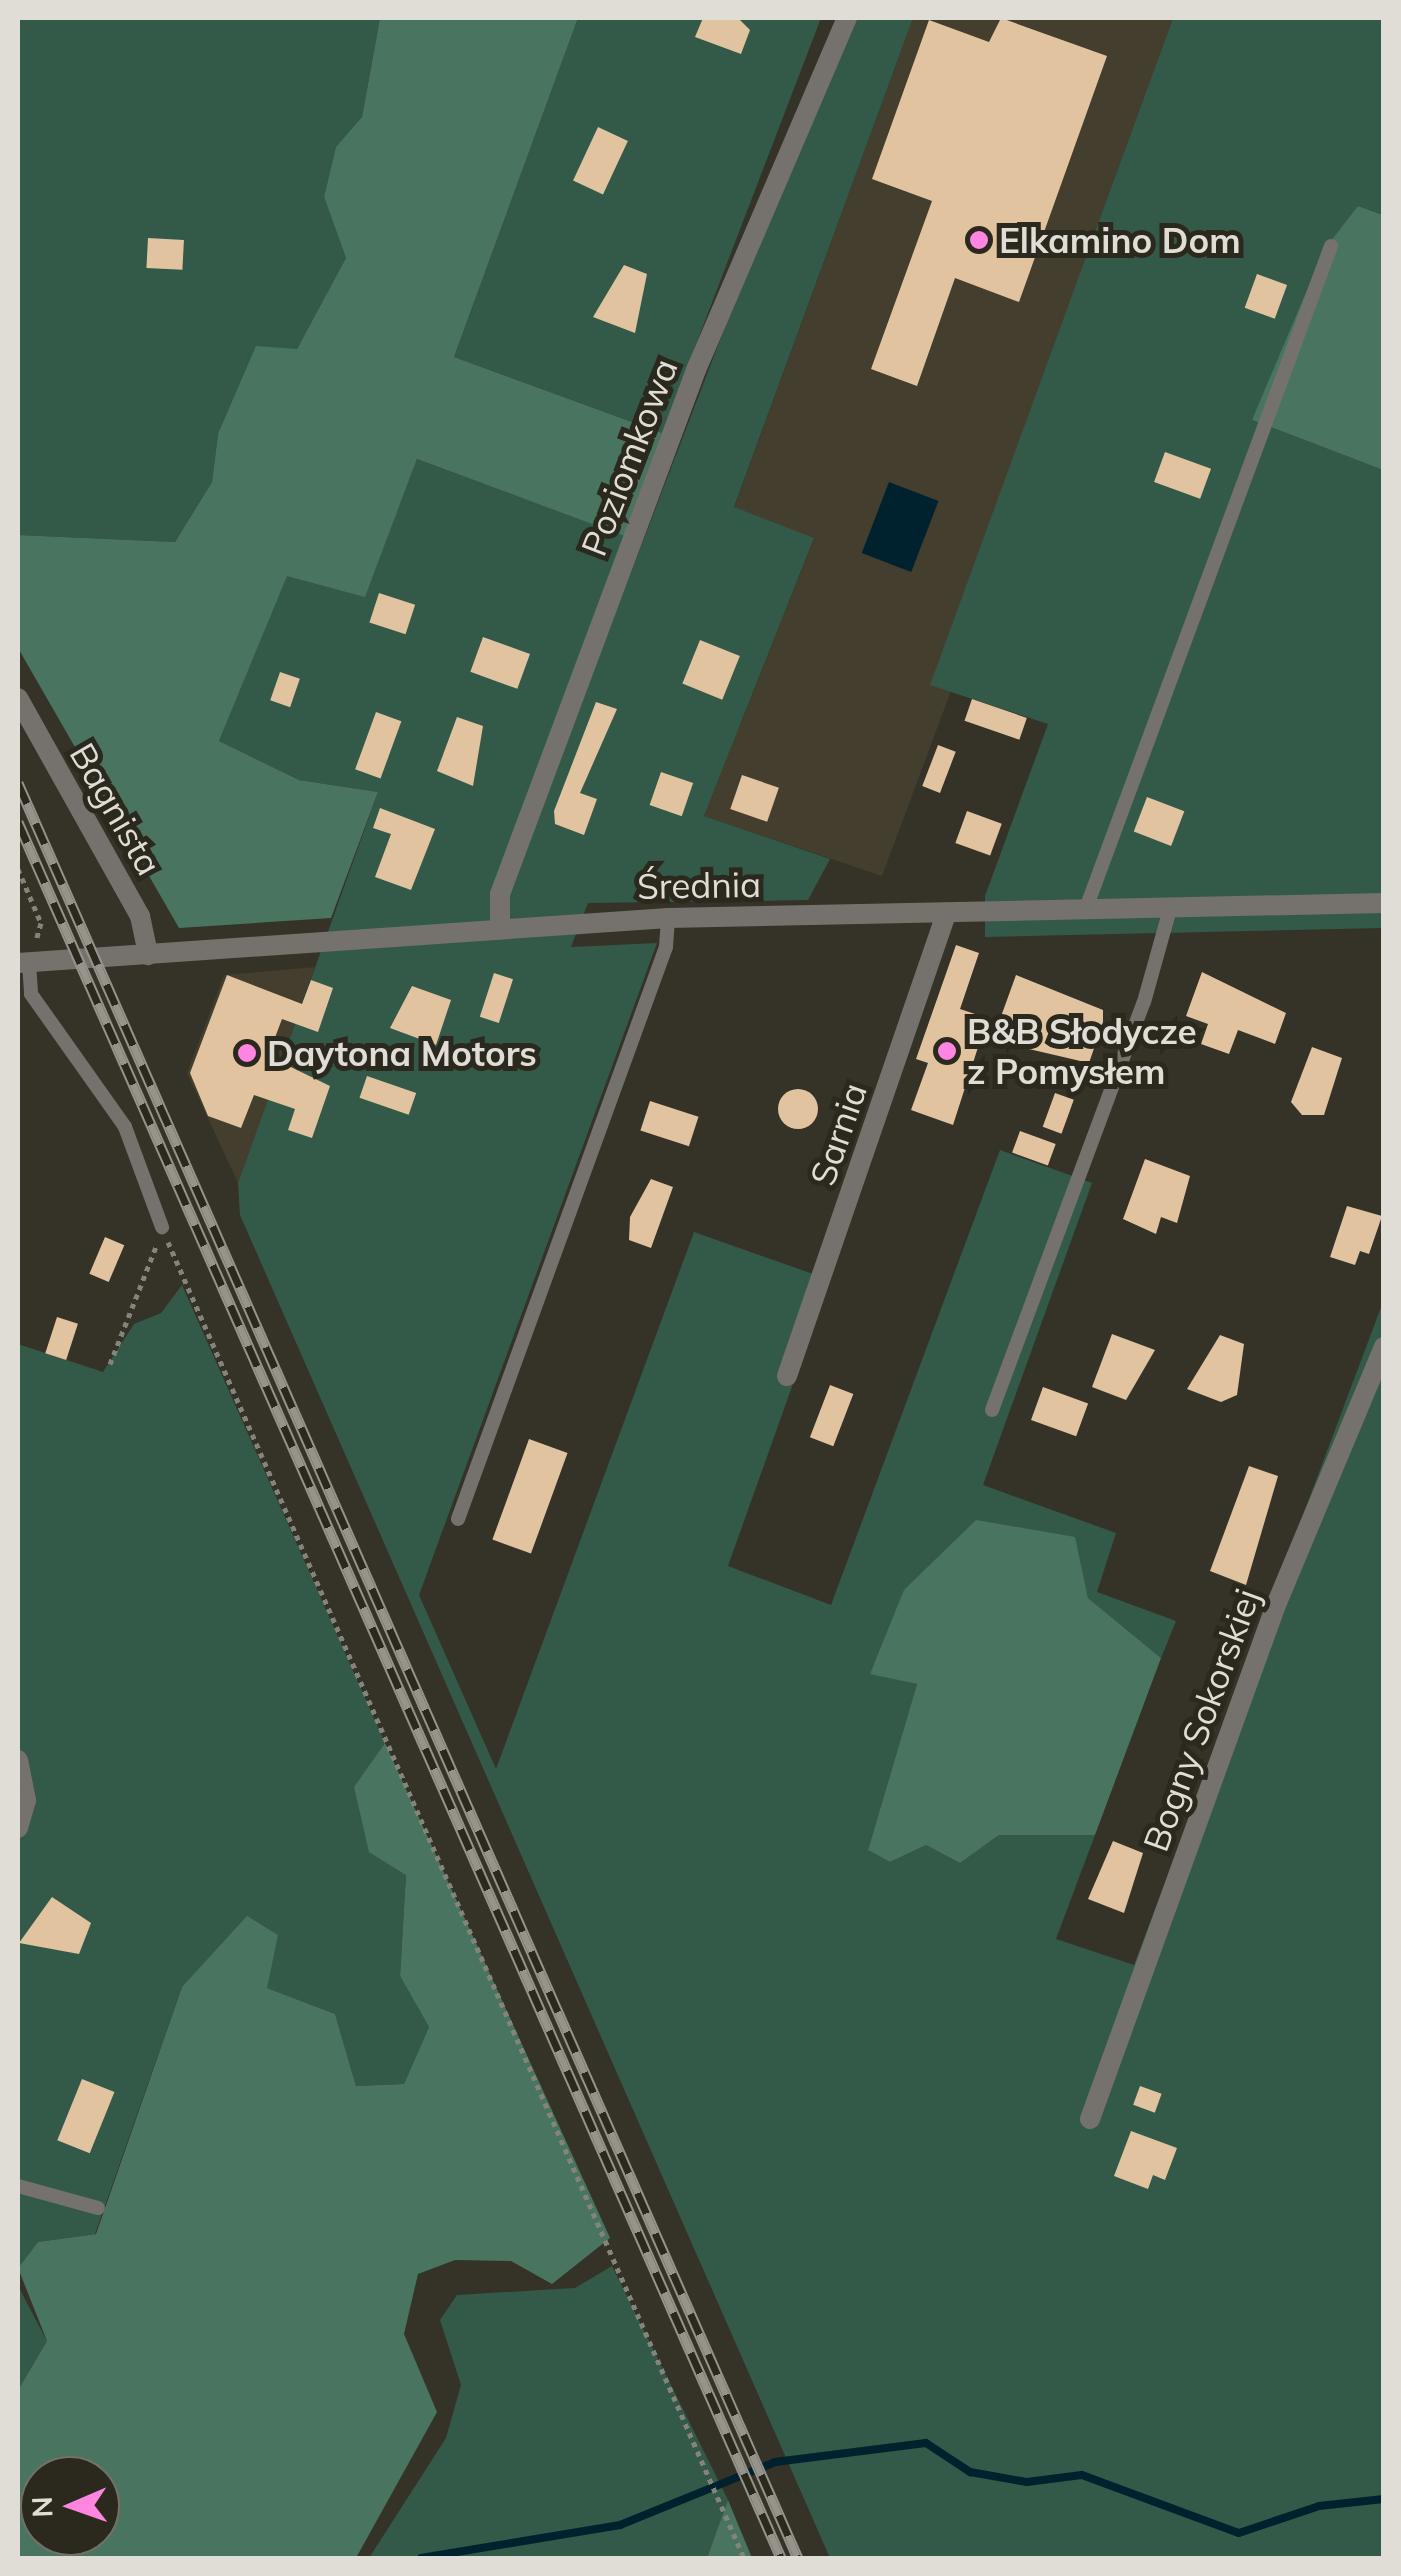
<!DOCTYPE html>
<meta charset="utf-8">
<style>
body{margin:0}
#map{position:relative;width:1401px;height:2576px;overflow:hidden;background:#353227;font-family:Mulish,sans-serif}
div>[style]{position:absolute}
.built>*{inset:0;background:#433e2d}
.green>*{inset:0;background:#335a48}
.forest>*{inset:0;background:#497560}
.water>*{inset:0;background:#00222e;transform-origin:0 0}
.stream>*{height:8px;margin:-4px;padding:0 4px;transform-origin:4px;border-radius:4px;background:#00222e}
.building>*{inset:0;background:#e1c3a0;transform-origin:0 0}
.round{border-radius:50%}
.path>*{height:5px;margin-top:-2.5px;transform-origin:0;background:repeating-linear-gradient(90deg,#85837a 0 5px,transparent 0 10px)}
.service>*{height:14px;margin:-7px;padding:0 7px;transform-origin:7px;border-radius:7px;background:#75726d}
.minor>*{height:20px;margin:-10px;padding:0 10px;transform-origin:10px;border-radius:10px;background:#75726d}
.tertiary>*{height:20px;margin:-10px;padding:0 10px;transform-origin:10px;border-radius:10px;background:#75726d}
.rail>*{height:11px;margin-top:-5.5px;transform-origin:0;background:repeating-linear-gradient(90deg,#2b281d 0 22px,#96938b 0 44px);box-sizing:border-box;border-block:2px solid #96938b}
.dots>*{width:28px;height:28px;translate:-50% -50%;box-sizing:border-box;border:5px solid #2b281d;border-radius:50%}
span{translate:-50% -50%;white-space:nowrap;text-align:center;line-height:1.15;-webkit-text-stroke:10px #2b281d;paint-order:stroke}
.poi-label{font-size:35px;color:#dfddd6;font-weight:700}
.left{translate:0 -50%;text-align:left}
.street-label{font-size:35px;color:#dfddd6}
.frame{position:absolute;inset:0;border:20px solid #dfddd6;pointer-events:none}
.north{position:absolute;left:20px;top:2456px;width:100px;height:100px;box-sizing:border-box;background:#2b281d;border:2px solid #737067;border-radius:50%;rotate:268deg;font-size:28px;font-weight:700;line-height:40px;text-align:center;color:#dfddd6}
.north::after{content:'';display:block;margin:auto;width:35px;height:45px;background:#fe85e0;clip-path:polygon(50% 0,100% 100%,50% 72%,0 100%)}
</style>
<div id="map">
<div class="built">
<div style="clip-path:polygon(913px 18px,1173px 18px,931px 684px,951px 691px,882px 876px,704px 816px,814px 539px,734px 508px)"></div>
<div style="clip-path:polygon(315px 967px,238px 1183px,187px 1073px,224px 975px)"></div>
</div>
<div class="green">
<div style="clip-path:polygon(18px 18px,380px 18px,362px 117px,336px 148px,324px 197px,346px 258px,297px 349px,218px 434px,212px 482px,175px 542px,18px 535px)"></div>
<div style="clip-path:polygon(578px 18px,821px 18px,662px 433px,454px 357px)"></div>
<div style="clip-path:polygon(857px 18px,913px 18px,734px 507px,814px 538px,704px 816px,830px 859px,808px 900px,588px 903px,571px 947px,657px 943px,419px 1595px,496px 1769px,694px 1232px,830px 1280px,728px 1566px,831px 1605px,1000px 1150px,1092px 1183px,983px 1485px,1116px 1533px,1097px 1592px,1176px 1621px,1161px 1658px,1088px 1598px,1074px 1537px,870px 1673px,917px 1684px,868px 1850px,890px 1862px,926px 1845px,960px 1863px,999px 1835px,1095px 1835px,1056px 1939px,1134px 1965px,1383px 1302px,1383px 2558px,830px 2558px,240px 1215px,238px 1183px,378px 792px,299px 780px,219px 741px,287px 575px,365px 596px,417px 459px,624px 536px,599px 603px,617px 609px,750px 262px)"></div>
<div style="clip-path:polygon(1173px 18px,1383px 18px,1383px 215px,1358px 206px,1252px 420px,1383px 470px,1383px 928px,985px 937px,985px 896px,1048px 724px,930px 685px)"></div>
<div style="clip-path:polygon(182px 1285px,385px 1743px,354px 1788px,406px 1874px,400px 1976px,429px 2027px,404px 2084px,356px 2086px,335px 2014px,267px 1988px,182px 1987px,95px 2234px,38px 2242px,18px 2268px,18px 1344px,103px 1372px,134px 1324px,161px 1313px)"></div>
<div style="clip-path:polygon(612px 2266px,728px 2500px,707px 2558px,369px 2558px,446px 2438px,461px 2385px,440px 2320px,457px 2295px,575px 2288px)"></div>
<div style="clip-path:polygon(18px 2286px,47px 2341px,18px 2390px)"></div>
</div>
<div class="forest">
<div style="clip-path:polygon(380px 18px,578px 18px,454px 357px,662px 433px,624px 536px,417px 459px,365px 597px,287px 576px,219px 741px,299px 780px,378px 792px,331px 918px,179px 928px,18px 648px,18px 535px,175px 542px,212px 482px,218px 434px,256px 346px,297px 349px,346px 258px,324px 197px,336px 147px,362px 117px)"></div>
<div style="clip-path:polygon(1358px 206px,1383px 215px,1383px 470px,1252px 420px,1324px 250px)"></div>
<div style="clip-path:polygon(976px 1520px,1075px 1537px,1088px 1598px,1161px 1658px,1095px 1835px,999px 1835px,960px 1863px,926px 1845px,890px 1862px,868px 1850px,917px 1684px,870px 1674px,904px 1590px)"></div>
<div style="clip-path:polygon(evenodd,385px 1743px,610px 2238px,552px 2284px,511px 2261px,455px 2260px,418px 2274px,404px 2334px,437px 2412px,356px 2558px,18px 2558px,18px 2390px,47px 2341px,18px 2268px,38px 2242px,96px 2234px,182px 1987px,247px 1916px,278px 1935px,267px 1988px,335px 2014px,356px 2086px,404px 2084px,429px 2027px,400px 1976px,406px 1875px,369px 1852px,354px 1787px,385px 1743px,40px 2476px,100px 2476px,100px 2536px,40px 2536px,40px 2476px)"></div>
<div style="clip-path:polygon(728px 2500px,752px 2558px,707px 2558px)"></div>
</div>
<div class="water">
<div style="left:889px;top:482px;width:53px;height:76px;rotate:21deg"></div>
</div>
<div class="stream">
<div style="left:421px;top:2558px;width:202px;rotate:-9.4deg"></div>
<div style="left:620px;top:2525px;width:167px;rotate:-22.1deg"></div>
<div style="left:775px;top:2462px;width:152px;rotate:-7.2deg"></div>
<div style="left:926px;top:2443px;width:53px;rotate:33.4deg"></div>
<div style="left:970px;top:2472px;width:58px;rotate:10deg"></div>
<div style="left:1027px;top:2482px;width:55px;rotate:-7.3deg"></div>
<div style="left:1082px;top:2475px;width:167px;rotate:20.3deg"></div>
<div style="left:1239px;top:2533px;width:84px;rotate:-18.6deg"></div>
<div style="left:1319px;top:2506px;width:65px;rotate:-6.1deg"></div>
</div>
<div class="building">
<div style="clip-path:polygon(703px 18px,738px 18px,750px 30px,741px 54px,695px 37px)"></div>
<div style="clip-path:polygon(1001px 18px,1107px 56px,1019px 302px,955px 278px,917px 386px,871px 369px,932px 201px,872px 179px,929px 20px,989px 42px)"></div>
<div style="left:598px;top:127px;width:33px;height:59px;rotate:25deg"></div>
<div style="left:148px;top:238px;width:36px;height:30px;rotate:3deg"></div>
<div style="clip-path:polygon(624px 265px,647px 274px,635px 333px,593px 317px)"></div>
<div style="left:1257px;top:274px;width:32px;height:36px;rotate:20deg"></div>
<div style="left:1165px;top:452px;width:49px;height:32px;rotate:20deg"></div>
<div style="left:379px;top:593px;width:38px;height:31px;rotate:18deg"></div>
<div style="left:483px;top:637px;width:50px;height:37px;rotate:20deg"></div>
<div style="left:700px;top:640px;width:43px;height:47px;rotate:22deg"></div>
<div style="left:280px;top:672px;width:21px;height:30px;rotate:19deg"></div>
<div style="left:972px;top:699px;width:58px;height:23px;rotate:19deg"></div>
<div style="clip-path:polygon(596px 702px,617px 709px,580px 793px,597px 799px,584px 835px,555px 824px,554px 811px)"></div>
<div style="left:376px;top:712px;width:27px;height:61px;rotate:20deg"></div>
<div style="clip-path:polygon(457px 717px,483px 726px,473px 786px,437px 771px)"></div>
<div style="left:938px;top:745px;width:19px;height:44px;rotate:21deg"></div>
<div style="left:661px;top:772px;width:34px;height:35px;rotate:19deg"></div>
<div style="left:742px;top:775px;width:39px;height:36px;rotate:19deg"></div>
<div style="left:1147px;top:797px;width:40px;height:37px;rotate:21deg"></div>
<div style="clip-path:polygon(380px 808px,435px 829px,411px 890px,375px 877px,391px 834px,373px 828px)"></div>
<div style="left:967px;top:811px;width:37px;height:34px;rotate:20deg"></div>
<div style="clip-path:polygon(956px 945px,979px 953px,960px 1009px,999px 1022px,1016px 975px,1103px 1010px,1103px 1022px,1089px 1063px,981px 1038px,953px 1125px,911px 1110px,928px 1063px,916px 1059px)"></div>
<div style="clip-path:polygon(1202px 972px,1286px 1013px,1275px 1044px,1238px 1030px,1229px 1054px,1201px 1044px,1208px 1024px,1186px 1016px)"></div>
<div style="left:494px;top:973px;width:20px;height:46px;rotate:18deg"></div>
<div style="clip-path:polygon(227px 975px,302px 1004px,311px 980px,333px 988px,318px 1032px,282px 1019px,268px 1056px,330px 1086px,312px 1138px,288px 1130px,295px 1109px,254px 1095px,241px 1128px,208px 1116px,190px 1073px)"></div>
<div style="clip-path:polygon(412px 986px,451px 1000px,436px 1045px,390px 1028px)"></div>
<div style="clip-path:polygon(1312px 1047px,1342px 1058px,1324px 1115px,1302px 1115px,1291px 1102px)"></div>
<div style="left:367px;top:1076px;width:52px;height:23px;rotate:19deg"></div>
<div class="round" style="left:778px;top:1089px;width:40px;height:40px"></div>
<div style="left:1055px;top:1093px;width:20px;height:36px;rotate:20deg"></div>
<div style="left:650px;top:1101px;width:51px;height:31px;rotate:18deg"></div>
<div style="left:1020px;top:1131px;width:38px;height:23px;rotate:20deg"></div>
<div style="clip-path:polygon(1145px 1159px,1190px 1176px,1177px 1223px,1161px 1217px,1156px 1234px,1123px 1219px)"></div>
<div style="clip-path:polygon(651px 1179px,673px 1187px,651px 1248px,629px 1240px,630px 1217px)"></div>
<div style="clip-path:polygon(1347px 1206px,1382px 1216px,1369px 1254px,1360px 1251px,1355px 1265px,1330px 1257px)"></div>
<div style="left:105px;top:1237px;width:21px;height:40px;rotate:23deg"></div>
<div style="left:57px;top:1317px;width:22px;height:38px;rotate:18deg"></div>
<div style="clip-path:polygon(1112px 1334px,1155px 1350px,1126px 1400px,1092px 1387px)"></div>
<div style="clip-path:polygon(1220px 1335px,1244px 1344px,1237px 1395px,1221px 1402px,1187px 1389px)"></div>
<div style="left:830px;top:1385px;width:25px;height:56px;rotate:21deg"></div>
<div style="left:1043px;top:1387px;width:48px;height:35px;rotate:20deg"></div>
<div style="left:529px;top:1439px;width:41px;height:107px;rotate:20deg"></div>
<div style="clip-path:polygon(1249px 1466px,1278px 1476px,1246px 1585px,1210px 1571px)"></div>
<div style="clip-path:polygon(1113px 1841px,1143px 1853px,1124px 1913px,1088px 1899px)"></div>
<div style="clip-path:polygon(52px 1897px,91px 1923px,79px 1954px,19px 1943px)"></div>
<div style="left:82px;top:2079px;width:35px;height:66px;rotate:22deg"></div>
<div style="left:1140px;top:2086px;width:23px;height:20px;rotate:20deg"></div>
<div style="clip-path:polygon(1131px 2131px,1177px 2148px,1165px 2180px,1153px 2175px,1148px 2189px,1114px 2176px)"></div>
</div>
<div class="path">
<div style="left:18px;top:869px;width:59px;rotate:66.9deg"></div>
<div style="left:41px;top:923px;width:19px;rotate:106deg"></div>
<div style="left:168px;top:1242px;width:1437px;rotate:66.36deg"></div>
<div style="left:110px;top:1364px;width:129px;rotate:-68.6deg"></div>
</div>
<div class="service">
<div style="left:1085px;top:911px;width:709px;rotate:-69.7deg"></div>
<div style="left:29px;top:963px;width:31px;rotate:86deg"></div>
<div style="left:31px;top:994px;width:163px;rotate:54.7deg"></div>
<div style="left:125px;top:1127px;width:107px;rotate:69.7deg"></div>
<div style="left:992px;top:1410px;width:435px;rotate:-69.6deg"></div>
<div style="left:1144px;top:1002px;width:97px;rotate:-74.4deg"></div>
<div style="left:458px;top:1519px;width:609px;rotate:-70.02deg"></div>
<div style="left:666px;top:947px;width:29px;rotate:-86deg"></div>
<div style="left:18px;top:2186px;width:83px;rotate:15.4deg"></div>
</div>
<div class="minor">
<div style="left:18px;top:698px;width:250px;rotate:60.8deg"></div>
<div style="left:140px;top:916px;width:40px;rotate:78deg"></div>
<div style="left:500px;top:927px;width:33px;rotate:-90deg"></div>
<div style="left:500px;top:894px;width:559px;rotate:-69.49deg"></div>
<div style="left:696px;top:370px;width:383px;rotate:-66.8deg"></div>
<div style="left:787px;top:1376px;width:490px;rotate:-71deg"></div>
<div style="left:18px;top:1760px;width:41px;rotate:78.7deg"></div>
<div style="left:26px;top:1800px;width:29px;rotate:106deg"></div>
<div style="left:1090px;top:2119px;width:547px;rotate:-70.11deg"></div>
<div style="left:1276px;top:1605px;width:280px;rotate:-67.3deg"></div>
</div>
<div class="tertiary">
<div style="left:18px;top:963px;width:652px;rotate:-3.96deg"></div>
<div style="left:668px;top:918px;width:716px;rotate:-1.2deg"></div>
</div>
<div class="rail">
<div style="left:18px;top:783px;width:1939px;rotate:66.28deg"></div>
<div style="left:18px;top:822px;width:1896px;rotate:66.27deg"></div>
</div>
<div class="dots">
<div style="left:979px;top:240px;background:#fe85e0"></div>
<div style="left:947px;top:1051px;background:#fe85e0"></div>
<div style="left:247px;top:1053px;background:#fe85e0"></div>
</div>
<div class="poi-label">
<span class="left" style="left:999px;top:240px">Elkamino Dom</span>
<span class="left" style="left:967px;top:1051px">B&amp;B Słodycze<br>z Pomysłem</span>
<span class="left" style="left:267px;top:1053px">Daytona Motors</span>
</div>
<div class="street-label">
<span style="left:629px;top:457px;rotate:-69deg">Poziomkowa</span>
<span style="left:116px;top:809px;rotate:60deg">Bagnista</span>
<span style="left:699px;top:885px;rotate:-1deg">Średnia</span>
<span style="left:838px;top:1134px;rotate:-71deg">Sarnia</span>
<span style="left:1201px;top:1720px;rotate:-70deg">Bogny Sokorskiej</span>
</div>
<div class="frame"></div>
<div class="north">N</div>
</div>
